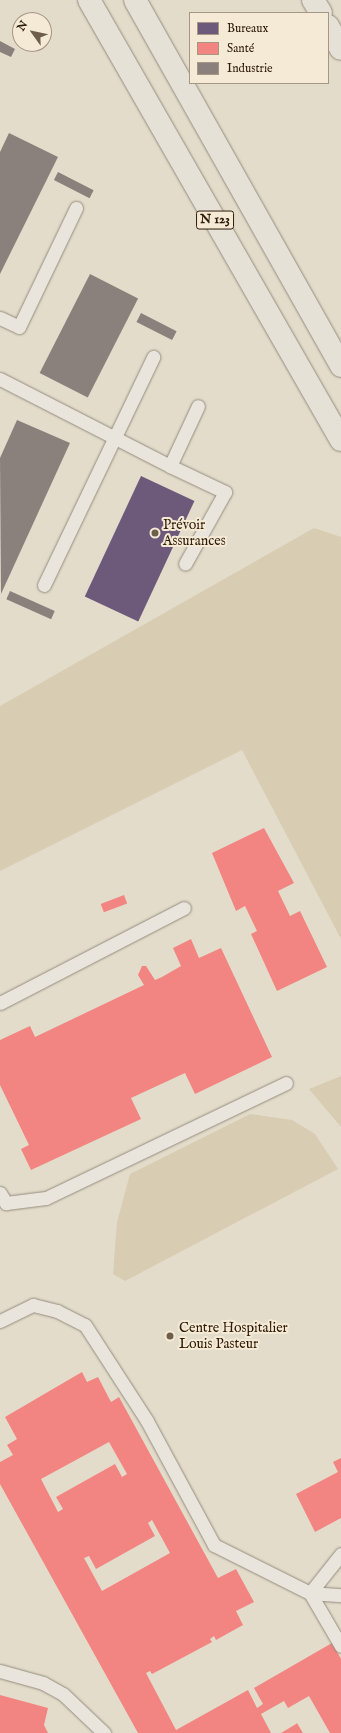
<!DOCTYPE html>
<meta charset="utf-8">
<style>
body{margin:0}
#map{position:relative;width:341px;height:1733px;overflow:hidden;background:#e4dcca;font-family:"IM FELL English",serif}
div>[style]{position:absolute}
.green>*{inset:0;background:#d8ccb3}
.offices>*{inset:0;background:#6d597a;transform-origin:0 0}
.health>*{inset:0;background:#f28482;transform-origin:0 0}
.industry>*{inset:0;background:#8a817c;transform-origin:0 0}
.roads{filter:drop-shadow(0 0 1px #938c7f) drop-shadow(0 0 1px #938c7f)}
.service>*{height:13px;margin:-6.5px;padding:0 6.5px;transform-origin:6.5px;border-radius:6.5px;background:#e9e5dd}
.primary>*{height:22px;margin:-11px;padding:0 11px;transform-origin:11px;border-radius:11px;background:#e6e1d7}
.motorway>*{height:22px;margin:-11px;padding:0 11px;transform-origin:11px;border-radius:11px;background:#e6e1d7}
.dots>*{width:11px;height:11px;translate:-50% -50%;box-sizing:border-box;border:2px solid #f4ead6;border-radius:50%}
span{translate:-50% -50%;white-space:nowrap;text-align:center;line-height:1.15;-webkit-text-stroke:4px #f4ead6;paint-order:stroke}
.shield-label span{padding:1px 3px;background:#f4ead6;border:1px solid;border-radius:3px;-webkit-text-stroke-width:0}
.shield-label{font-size:13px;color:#2f1b06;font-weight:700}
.poi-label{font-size:14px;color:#2f1b06}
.left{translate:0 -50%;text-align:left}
.legend{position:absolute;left:189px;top:12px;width:140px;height:72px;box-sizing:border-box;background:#f4ead6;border:1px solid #a59783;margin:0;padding:5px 7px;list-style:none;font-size:12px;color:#2f1b06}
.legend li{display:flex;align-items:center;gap:8px;height:20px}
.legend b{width:20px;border:1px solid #a59783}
.north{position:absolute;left:12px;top:12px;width:40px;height:40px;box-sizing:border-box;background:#f4ead6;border:1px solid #a59783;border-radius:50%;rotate:303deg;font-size:11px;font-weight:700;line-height:16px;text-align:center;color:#2f1b06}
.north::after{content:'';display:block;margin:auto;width:14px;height:18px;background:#6e5f4b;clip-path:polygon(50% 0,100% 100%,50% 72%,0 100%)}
</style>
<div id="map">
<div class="green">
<div style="clip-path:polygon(314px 528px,341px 537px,341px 939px,242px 750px,0 871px,0 706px)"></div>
<div style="clip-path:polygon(341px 1076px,341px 1127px,309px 1089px)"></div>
<div style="clip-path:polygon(250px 1114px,292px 1120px,315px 1134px,338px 1169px,125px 1281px,113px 1274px,117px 1222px,130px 1174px)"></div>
</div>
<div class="offices">
<div style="left:141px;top:476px;width:59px;height:133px;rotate:25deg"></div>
</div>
<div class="health">
<div style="clip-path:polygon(264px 828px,294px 883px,278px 891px,290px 916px,300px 911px,327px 967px,277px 991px,251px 934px,257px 931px,245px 906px,236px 911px,212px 853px)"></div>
<div style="left:124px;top:895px;width:9px;height:25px;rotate:69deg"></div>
<div style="clip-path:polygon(191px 939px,199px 958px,221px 948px,272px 1057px,195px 1094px,185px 1073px,131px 1098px,141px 1119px,31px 1170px,21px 1149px,29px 1145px,0 1085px,0 1040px,30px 1026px,35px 1037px,144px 985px,138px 975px,142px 966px,146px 966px,155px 980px,162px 977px,181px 966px,173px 948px)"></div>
<div style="clip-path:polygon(evenodd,82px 1372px,87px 1382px,98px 1377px,111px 1402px,119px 1397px,218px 1578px,236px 1569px,254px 1602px,236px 1611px,243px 1625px,216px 1640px,214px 1636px,210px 1639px,212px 1642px,152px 1674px,150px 1671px,146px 1673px,176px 1730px,248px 1690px,257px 1708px,263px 1704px,254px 1688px,332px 1643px,341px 1659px,341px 1733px,330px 1733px,309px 1696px,288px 1708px,284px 1701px,261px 1714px,271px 1733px,138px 1733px,0 1484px,0 1462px,13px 1455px,7px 1445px,17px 1439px,5px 1417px,82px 1372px,109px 1442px,127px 1474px,122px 1477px,115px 1464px,56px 1497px,63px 1509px,58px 1512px,41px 1479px,109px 1442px,82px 1372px,152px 1520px,170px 1553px,102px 1591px,84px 1558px,89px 1556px,96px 1569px,155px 1536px,148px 1523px,152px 1520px)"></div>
<div style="clip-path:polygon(341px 1458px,341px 1518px,315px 1532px,296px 1494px,338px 1472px,333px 1462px)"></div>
<div style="clip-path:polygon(0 1695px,48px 1708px,44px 1725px,48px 1733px,0 1733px)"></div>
<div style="clip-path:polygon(297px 1723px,303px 1733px,281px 1733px,296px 1724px)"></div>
</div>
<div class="industry">
<div style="clip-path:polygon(0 41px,15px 49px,11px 57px,0 52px)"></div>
<div style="clip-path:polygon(9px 133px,58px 157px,0 274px,0 152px)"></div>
<div style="left:58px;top:172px;width:40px;height:9px;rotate:27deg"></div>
<div style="left:90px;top:274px;width:54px;height:111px;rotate:27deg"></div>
<div style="left:141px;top:313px;width:40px;height:10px;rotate:27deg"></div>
<div style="clip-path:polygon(17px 420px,70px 443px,1px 594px,0 458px)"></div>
<div style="left:10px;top:591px;width:49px;height:9px;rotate:24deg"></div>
</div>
<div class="roads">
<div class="service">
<div style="left:0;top:318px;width:21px;rotate:25deg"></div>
<div style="left:19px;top:327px;width:132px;rotate:-64.4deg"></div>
<div style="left:0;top:379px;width:191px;rotate:27.1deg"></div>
<div style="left:170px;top:466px;width:66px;rotate:-65deg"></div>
<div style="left:170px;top:466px;width:61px;rotate:25.3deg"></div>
<div style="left:225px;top:492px;width:82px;rotate:119.1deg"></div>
<div style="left:44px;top:585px;width:253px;rotate:-64.4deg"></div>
<div style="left:0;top:1003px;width:207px;rotate:-27.3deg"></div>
<div style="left:0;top:1193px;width:12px;rotate:59deg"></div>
<div style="left:6px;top:1203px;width:40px;rotate:-7.1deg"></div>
<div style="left:46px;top:1198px;width:266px;rotate:-25.6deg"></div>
<div style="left:0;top:1321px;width:37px;rotate:-26deg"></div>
<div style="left:33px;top:1305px;width:25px;rotate:14deg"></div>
<div style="left:57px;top:1311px;width:31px;rotate:27deg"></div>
<div style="left:85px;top:1325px;width:114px;rotate:57.1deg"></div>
<div style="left:147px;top:1421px;width:141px;rotate:61.6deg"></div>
<div style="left:214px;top:1545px;width:107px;rotate:26.6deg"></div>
<div style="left:310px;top:1593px;width:61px;rotate:59.7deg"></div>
<div style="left:310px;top:1593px;width:50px;rotate:-51.5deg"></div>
<div style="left:310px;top:1593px;width:31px;rotate:4deg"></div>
<div style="left:0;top:1671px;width:45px;rotate:15.6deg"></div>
<div style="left:43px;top:1683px;width:23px;rotate:29deg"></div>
<div style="left:63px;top:1694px;width:57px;rotate:43.6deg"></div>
</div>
<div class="primary">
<div style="left:89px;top:0;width:507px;rotate:60.2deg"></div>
<div style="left:135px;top:0;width:420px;rotate:60.6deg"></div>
</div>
<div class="motorway">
<div style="left:313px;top:0;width:15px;rotate:58deg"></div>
<div style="left:328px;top:26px;width:26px;rotate:61deg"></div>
</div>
</div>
<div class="dots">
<div style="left:155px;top:533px;background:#6e5f4b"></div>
<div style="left:170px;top:1336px;background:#6e5f4b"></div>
</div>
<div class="shield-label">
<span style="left:215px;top:220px">N 123</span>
</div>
<div class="poi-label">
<span class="left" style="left:163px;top:533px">Prévoir<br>Assurances</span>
<span class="left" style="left:179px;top:1336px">Centre Hospitalier<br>Louis Pasteur</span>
</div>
<ul class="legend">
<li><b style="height:11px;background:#6d597a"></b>Bureaux</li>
<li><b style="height:11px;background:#f28482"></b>Santé</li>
<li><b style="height:11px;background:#8a817c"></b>Industrie</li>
</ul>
<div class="north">N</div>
</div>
